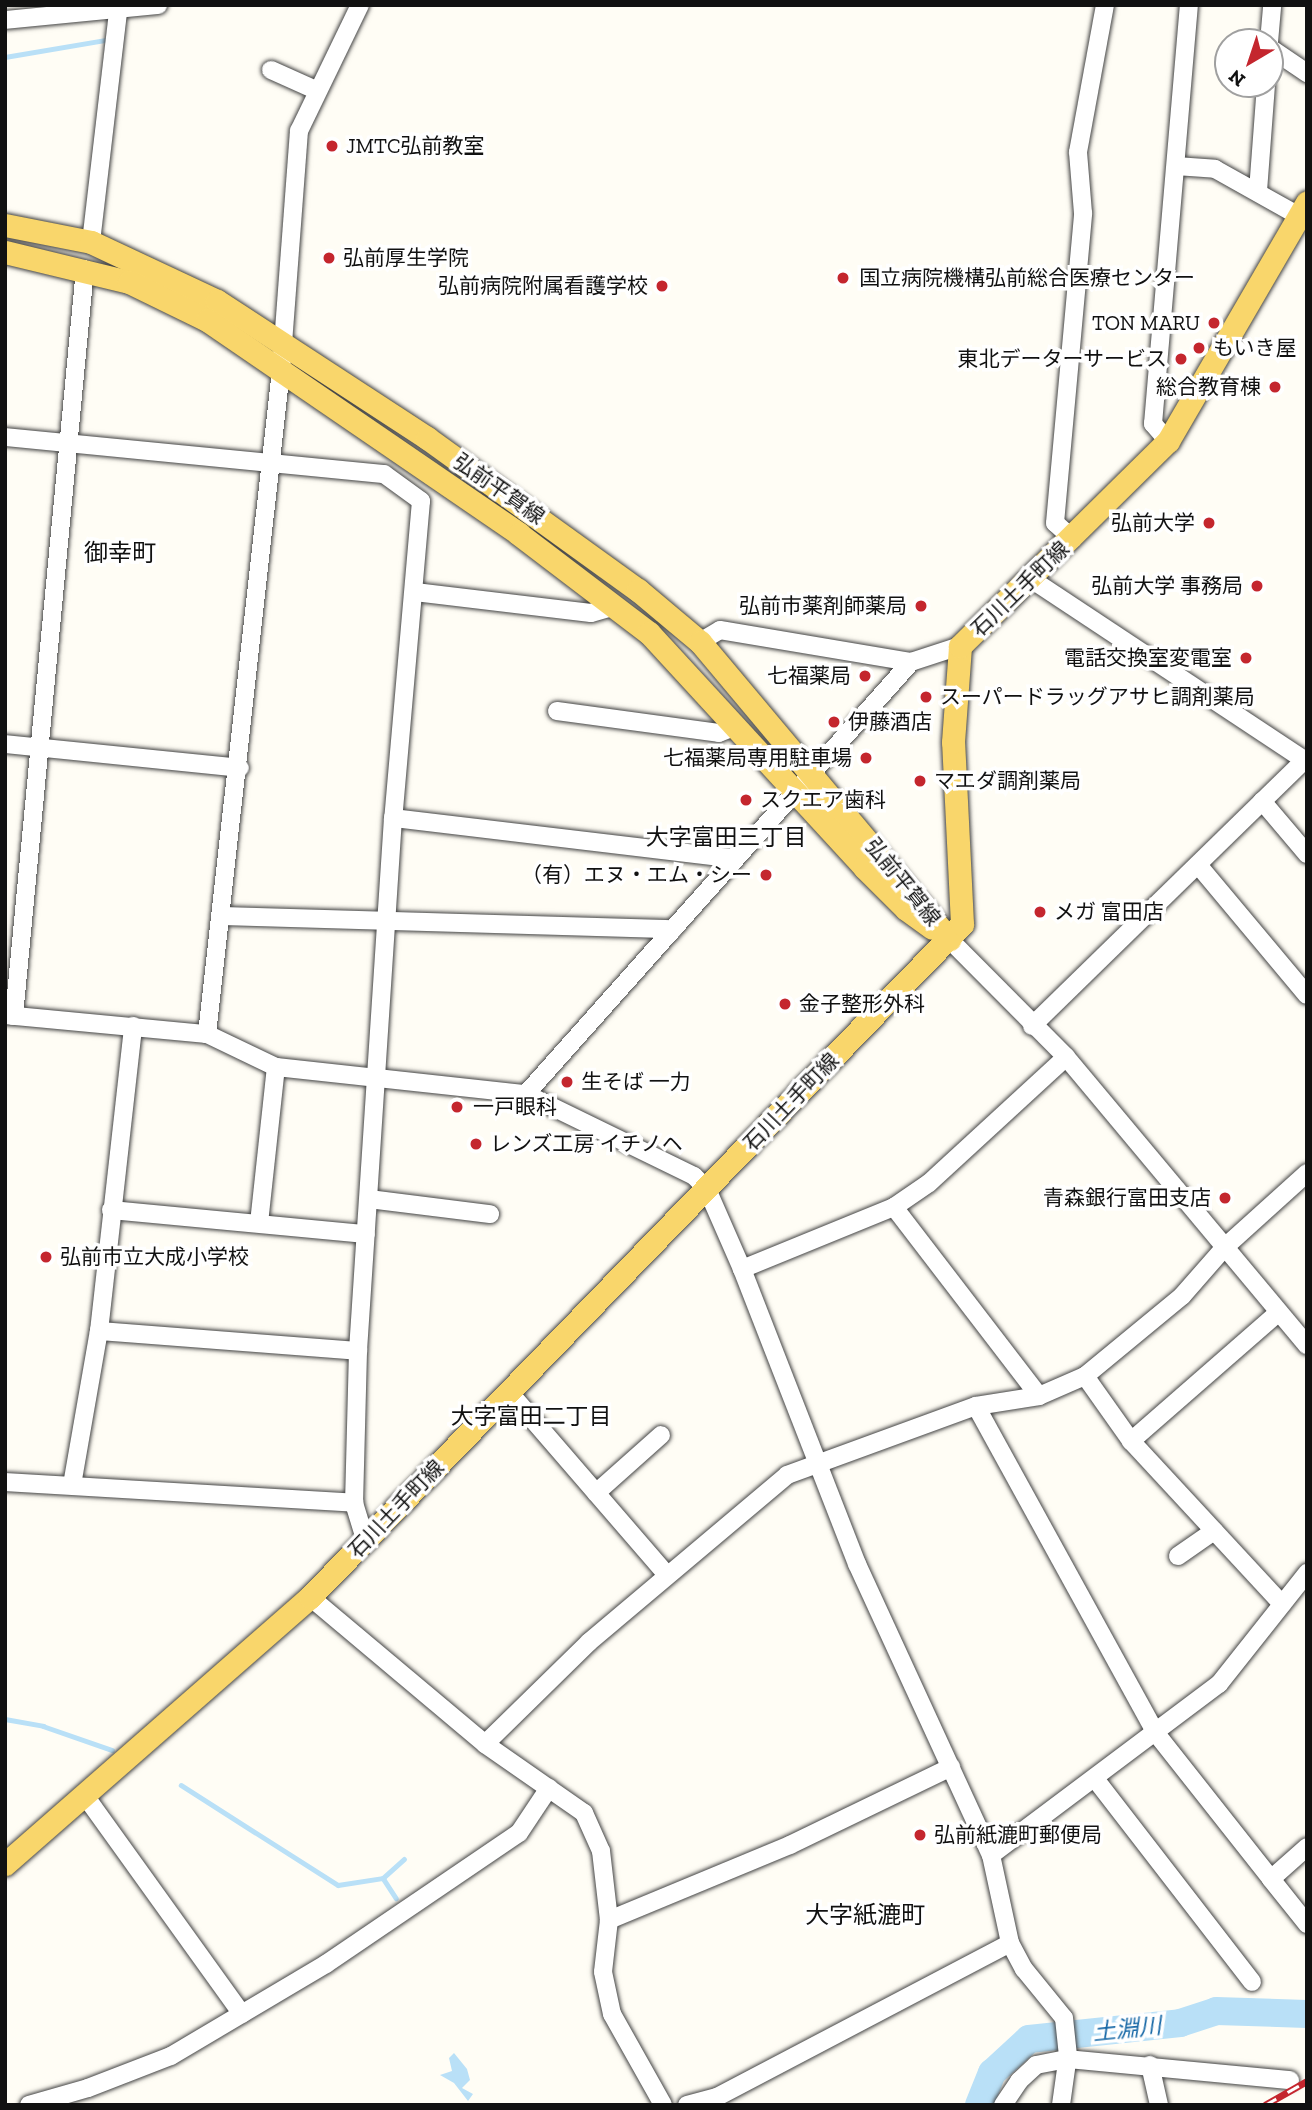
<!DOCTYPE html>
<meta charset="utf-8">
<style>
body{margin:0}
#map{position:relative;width:1312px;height:2110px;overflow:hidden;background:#fffdf5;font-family:"Zilla Slab","Noto Sans JP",serif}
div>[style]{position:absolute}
.water>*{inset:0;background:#b9e0f7}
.stream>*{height:4.5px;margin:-2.25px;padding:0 2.25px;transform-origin:2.25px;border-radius:2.25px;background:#b9e0f7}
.river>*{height:28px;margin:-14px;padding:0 14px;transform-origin:14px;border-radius:14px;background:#b9e0f7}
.roads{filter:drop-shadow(0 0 2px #444) drop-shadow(0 0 2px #444)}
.minor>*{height:18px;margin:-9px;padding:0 9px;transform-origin:9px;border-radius:9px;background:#fff}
.major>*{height:23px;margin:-11.5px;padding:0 11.5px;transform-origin:11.5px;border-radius:11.5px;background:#f9d66b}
.rail>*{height:7px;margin-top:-3.5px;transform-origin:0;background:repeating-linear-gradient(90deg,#fff 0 13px,#c4262e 0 26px);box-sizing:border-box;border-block:2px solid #c4262e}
.dots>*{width:19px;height:19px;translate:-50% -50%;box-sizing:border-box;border:4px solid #fff;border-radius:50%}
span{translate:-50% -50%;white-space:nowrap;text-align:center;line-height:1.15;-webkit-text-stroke:7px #fff;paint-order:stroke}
.poi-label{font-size:21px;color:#111}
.left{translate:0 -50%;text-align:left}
.right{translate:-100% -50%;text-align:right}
.street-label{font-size:21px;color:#111}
.neighbourhood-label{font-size:23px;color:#111}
.water-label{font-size:23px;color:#1768a6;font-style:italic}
.quarter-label{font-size:24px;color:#111}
.frame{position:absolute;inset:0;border:7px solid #111;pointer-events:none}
.north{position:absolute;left:1214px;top:28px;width:70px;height:70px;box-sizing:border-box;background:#fff;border:2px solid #a0a0a0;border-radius:50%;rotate:219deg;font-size:19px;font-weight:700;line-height:28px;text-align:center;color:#111}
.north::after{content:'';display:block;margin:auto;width:24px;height:32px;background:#c4262e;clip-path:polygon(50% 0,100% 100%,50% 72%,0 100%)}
</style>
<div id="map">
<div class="water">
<div style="clip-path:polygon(454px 2053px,467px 2069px,470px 2080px,462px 2088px,473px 2094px,468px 2101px,454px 2083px,440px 2075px,452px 2071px,449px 2058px)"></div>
</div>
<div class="stream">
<div style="left:5px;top:57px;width:102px;rotate:-9.6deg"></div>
<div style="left:5px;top:1719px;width:39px;rotate:10deg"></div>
<div style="left:43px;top:1726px;width:73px;rotate:19.2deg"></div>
<div style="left:181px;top:1785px;width:186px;rotate:32.5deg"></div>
<div style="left:338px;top:1885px;width:46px;rotate:-8.8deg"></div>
<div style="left:383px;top:1878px;width:28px;rotate:-42deg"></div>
<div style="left:383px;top:1878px;width:24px;rotate:57deg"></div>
</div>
<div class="river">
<div style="left:979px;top:2105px;width:35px;rotate:-68deg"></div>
<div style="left:992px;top:2073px;width:50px;rotate:-42.6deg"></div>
<div style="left:1029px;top:2039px;width:152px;rotate:-6deg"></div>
<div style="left:1180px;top:2023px;width:38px;rotate:-18deg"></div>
<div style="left:1216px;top:2011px;width:91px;rotate:1.9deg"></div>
</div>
<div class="roads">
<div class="minor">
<div style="left:5px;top:20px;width:154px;rotate:-5.6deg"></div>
<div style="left:1269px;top:42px;width:37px;rotate:-85deg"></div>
<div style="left:1270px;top:48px;width:45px;rotate:34deg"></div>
<div style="left:271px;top:70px;width:51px;rotate:24.1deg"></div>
<div style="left:1176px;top:166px;width:39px;rotate:4deg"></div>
<div style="left:1215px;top:169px;width:96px;rotate:29.2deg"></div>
<div style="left:1258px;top:191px;width:107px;rotate:-85.7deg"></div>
<div style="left:91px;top:242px;width:233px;rotate:-83.3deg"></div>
<div style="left:5px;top:437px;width:381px;rotate:5.6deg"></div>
<div style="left:384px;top:474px;width:46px;rotate:36.1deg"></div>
<div style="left:421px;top:501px;width:318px;rotate:95deg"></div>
<div style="left:393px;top:818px;width:534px;rotate:93.76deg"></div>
<div style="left:358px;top:1351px;width:152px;rotate:91.5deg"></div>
<div style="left:354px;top:1503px;width:39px;rotate:73deg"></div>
<div style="left:1168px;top:441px;width:23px;rotate:-131deg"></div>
<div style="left:1153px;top:424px;width:421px;rotate:-85.1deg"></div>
<div style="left:1073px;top:539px;width:24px;rotate:-138deg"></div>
<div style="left:1055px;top:523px;width:311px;rotate:-84.8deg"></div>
<div style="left:1083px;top:213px;width:61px;rotate:-94.7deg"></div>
<div style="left:1078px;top:152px;width:149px;rotate:-79.6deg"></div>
<div style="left:1031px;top:579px;width:331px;rotate:33.5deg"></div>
<div style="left:415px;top:592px;width:177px;rotate:6.8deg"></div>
<div style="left:591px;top:613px;width:25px;rotate:-16deg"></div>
<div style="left:700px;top:642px;width:23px;rotate:-31deg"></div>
<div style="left:720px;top:630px;width:194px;rotate:9.5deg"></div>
<div style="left:557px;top:711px;width:163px;rotate:7.7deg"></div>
<div style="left:719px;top:733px;width:18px;rotate:-22deg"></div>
<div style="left:5px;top:744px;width:236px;rotate:5.8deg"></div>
<div style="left:1262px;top:801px;width:70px;rotate:49.7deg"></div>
<div style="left:393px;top:818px;width:344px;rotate:6.8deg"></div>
<div style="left:1199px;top:866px;width:168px;rotate:50.1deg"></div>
<div style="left:223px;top:916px;width:450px;rotate:1.7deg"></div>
<div style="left:949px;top:939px;width:166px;rotate:45.2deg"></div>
<div style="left:1066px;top:1057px;width:376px;rotate:50.1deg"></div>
<div style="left:5px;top:1015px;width:203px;rotate:5.4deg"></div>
<div style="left:207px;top:1034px;width:76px;rotate:25.6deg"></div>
<div style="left:276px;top:1067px;width:251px;rotate:6.2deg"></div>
<div style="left:526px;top:1094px;width:187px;rotate:26deg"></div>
<div style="left:694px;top:1176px;width:18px;rotate:45deg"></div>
<div style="left:707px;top:1189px;width:87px;rotate:66.4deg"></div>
<div style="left:742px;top:1269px;width:317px;rotate:68.7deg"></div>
<div style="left:857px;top:1564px;width:320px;rotate:65.3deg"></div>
<div style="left:991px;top:1855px;width:90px;rotate:77.8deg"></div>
<div style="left:1010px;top:1943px;width:30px;rotate:62deg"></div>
<div style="left:1024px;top:1969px;width:63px;rotate:50.8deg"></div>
<div style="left:1064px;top:2018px;width:37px;rotate:84deg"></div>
<div style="left:1068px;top:2055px;width:50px;rotate:98deg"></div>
<div style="left:14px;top:1016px;width:750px;rotate:-84.57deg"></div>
<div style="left:1032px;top:1026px;width:381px;rotate:-44.3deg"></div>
<div style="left:207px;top:1034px;width:668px;rotate:-83.64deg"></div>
<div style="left:281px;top:370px;width:240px;rotate:-85.7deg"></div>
<div style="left:299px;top:131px;width:140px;rotate:-64.2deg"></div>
<div style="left:526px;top:1094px;width:579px;rotate:-48.29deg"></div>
<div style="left:911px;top:662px;width:52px;rotate:-18.1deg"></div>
<div style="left:369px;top:1199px;width:122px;rotate:7.1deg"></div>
<div style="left:894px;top:1207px;width:238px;rotate:52.5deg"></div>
<div style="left:111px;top:1210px;width:256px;rotate:5.4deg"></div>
<div style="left:259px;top:1223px;width:157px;rotate:-83.8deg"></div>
<div style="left:742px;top:1269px;width:164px;rotate:-22.2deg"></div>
<div style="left:894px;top:1207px;width:42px;rotate:-34.4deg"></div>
<div style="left:929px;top:1183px;width:186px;rotate:-42.6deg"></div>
<div style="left:99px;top:1331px;width:260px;rotate:4.4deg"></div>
<div style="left:1085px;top:1376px;width:80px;rotate:54.7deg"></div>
<div style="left:1131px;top:1441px;width:222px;rotate:47.2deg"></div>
<div style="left:509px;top:1392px;width:242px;rotate:49.2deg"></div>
<div style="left:976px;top:1406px;width:372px;rotate:61.2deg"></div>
<div style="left:1155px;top:1732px;width:187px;rotate:51.7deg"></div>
<div style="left:1271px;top:1879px;width:48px;rotate:-41.6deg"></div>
<div style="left:1131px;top:1441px;width:196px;rotate:-41.1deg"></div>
<div style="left:5px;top:1482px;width:350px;rotate:3.4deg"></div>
<div style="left:72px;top:1485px;width:156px;rotate:-80.1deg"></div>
<div style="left:99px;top:1331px;width:307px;rotate:-83.6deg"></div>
<div style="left:596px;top:1493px;width:87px;rotate:-41.7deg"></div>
<div style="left:1178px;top:1556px;width:44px;rotate:-34.8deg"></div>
<div style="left:310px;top:1597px;width:229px;rotate:40deg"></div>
<div style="left:485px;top:1744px;width:121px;rotate:34.9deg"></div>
<div style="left:584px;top:1813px;width:42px;rotate:65.9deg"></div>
<div style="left:601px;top:1851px;width:69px;rotate:83.4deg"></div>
<div style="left:609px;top:1920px;width:52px;rotate:96.6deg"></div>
<div style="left:603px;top:1972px;width:43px;rotate:77.9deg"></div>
<div style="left:612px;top:2014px;width:104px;rotate:60.7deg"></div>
<div style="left:485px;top:1744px;width:146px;rotate:-44.4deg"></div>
<div style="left:589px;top:1642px;width:259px;rotate:-40.1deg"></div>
<div style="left:787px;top:1475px;width:201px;rotate:-20.1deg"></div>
<div style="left:976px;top:1406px;width:64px;rotate:-9deg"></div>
<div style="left:1039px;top:1396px;width:50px;rotate:-23.5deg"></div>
<div style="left:1085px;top:1376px;width:126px;rotate:-39.5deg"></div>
<div style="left:1182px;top:1296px;width:64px;rotate:-48.8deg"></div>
<div style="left:1224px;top:1248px;width:112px;rotate:-42.1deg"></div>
<div style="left:1096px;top:1780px;width:255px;rotate:52.3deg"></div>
<div style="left:86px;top:1797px;width:267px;rotate:54.3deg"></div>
<div style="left:991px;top:1855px;width:285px;rotate:-36.9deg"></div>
<div style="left:1219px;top:1684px;width:142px;rotate:-51.6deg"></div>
<div style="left:1271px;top:1879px;width:58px;rotate:51.3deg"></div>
<div style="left:609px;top:1920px;width:196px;rotate:-22.5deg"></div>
<div style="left:790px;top:1845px;width:179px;rotate:-25.8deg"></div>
<div style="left:1150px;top:2065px;width:41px;rotate:77.3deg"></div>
<div style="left:29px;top:2105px;width:61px;rotate:-16.1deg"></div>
<div style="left:88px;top:2088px;width:89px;rotate:-21.1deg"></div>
<div style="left:171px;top:2056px;width:180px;rotate:-30.7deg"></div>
<div style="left:326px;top:1964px;width:233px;rotate:-34.2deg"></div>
<div style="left:519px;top:1833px;width:54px;rotate:-56.3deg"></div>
<div style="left:687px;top:2105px;width:31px;rotate:-15deg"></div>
<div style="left:717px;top:2097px;width:331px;rotate:-27.7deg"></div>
<div style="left:1003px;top:2105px;width:29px;rotate:-56deg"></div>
<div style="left:1019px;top:2081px;width:23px;rotate:-43deg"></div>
<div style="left:1036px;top:2065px;width:32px;rotate:-11deg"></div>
<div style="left:1067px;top:2059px;width:224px;rotate:5.4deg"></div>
</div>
<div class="major">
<div style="left:5px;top:225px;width:88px;rotate:11.2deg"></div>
<div style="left:91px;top:242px;width:139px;rotate:25.1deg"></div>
<div style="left:217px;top:301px;width:251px;rotate:33.1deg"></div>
<div style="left:427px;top:438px;width:260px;rotate:35.8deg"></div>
<div style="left:638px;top:590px;width:81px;rotate:40deg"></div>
<div style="left:700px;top:642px;width:388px;rotate:50deg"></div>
<div style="left:5px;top:252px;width:128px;rotate:13.6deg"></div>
<div style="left:129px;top:282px;width:87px;rotate:26deg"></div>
<div style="left:207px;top:320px;width:378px;rotate:34.4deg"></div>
<div style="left:519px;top:534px;width:163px;rotate:37.3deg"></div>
<div style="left:649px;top:633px;width:318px;rotate:47.4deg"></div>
<div style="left:864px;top:867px;width:59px;rotate:45deg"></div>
<div style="left:906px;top:909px;width:32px;rotate:36deg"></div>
<div style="left:5px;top:1864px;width:405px;rotate:-41.2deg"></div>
<div style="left:310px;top:1597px;width:937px;rotate:-45.91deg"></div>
<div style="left:962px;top:924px;width:182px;rotate:-92.8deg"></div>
<div style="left:953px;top:742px;width:96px;rotate:-85.8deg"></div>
<div style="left:960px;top:646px;width:292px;rotate:-44.6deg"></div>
<div style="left:1168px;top:441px;width:276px;rotate:-59.8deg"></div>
</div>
</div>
<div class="rail">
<div style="left:1265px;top:2105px;width:48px;rotate:-29.7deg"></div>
</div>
<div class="dots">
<div style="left:332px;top:146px;background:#c4262e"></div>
<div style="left:329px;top:258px;background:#c4262e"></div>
<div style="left:843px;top:278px;background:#c4262e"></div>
<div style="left:662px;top:286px;background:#c4262e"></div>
<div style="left:1214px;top:323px;background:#c4262e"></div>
<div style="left:1199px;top:348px;background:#c4262e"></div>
<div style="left:1181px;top:359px;background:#c4262e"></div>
<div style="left:1275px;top:387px;background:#c4262e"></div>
<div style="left:1209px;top:523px;background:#c4262e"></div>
<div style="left:1257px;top:586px;background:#c4262e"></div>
<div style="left:921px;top:606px;background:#c4262e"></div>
<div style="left:1246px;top:658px;background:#c4262e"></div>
<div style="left:865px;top:676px;background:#c4262e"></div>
<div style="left:926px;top:697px;background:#c4262e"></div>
<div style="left:834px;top:722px;background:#c4262e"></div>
<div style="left:866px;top:758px;background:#c4262e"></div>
<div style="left:920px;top:781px;background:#c4262e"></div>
<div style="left:746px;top:800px;background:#c4262e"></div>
<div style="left:766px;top:875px;background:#c4262e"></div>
<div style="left:1040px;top:912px;background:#c4262e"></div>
<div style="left:785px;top:1004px;background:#c4262e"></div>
<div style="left:567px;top:1082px;background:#c4262e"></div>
<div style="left:457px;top:1107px;background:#c4262e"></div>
<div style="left:476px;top:1144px;background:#c4262e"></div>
<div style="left:1225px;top:1198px;background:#c4262e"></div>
<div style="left:46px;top:1257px;background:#c4262e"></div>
<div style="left:920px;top:1835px;background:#c4262e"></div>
</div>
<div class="poi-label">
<span class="left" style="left:346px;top:146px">JMTC弘前教室</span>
<span class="left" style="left:343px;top:258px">弘前厚生学院</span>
<span class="left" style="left:859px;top:278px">国立病院機構弘前総合医療センター</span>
<span class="right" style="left:648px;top:286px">弘前病院附属看護学校</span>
<span class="right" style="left:1200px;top:323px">TON MARU</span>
<span class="left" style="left:1213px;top:348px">もいき屋</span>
<span class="right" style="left:1167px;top:359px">東北データーサービス</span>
<span class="right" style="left:1261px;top:387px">総合教育棟</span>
<span class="right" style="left:1195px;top:523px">弘前大学</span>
<span class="right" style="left:1243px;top:586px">弘前大学 事務局</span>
<span class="right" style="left:907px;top:606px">弘前市薬剤師薬局</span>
<span class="right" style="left:1232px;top:658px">電話交換室変電室</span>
<span class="right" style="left:851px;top:676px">七福薬局</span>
<span class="left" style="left:940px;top:697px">スーパードラッグアサヒ調剤薬局</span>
<span class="left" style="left:848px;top:722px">伊藤酒店</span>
<span class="right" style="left:852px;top:758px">七福薬局専用駐車場</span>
<span class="left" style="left:934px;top:781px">マエダ調剤薬局</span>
<span class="left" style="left:760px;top:800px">スクエア歯科</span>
<span class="right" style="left:752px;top:875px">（有）エヌ・エム・シー</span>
<span class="left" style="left:1054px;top:912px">メガ 富田店</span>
<span class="left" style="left:799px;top:1004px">金子整形外科</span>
<span class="left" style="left:581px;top:1082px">生そば 一力</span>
<span class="left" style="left:473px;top:1107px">一戸眼科</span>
<span class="left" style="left:490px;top:1144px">レンズ工房 イチノヘ</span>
<span class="right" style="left:1211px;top:1198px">青森銀行富田支店</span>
<span class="left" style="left:60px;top:1257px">弘前市立大成小学校</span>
<span class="left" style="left:934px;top:1835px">弘前紙漉町郵便局</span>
</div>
<div class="street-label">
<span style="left:499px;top:489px;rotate:35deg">弘前平賀線</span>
<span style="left:1020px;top:589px;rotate:-44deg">石川土手町線</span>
<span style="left:903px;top:882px;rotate:51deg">弘前平賀線</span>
<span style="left:791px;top:1102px;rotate:-46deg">石川土手町線</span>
<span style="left:396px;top:1509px;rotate:-46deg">石川土手町線</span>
</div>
<div class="neighbourhood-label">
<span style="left:726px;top:837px">大字富田三丁目</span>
<span style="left:531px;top:1416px">大字富田二丁目</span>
</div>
<div class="water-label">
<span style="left:1127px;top:2029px;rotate:-6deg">土淵川</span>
</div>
<div class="quarter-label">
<span style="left:120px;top:553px">御幸町</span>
<span style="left:865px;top:1915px">大字紙漉町</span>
</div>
<div class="frame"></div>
<div class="north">N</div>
</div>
